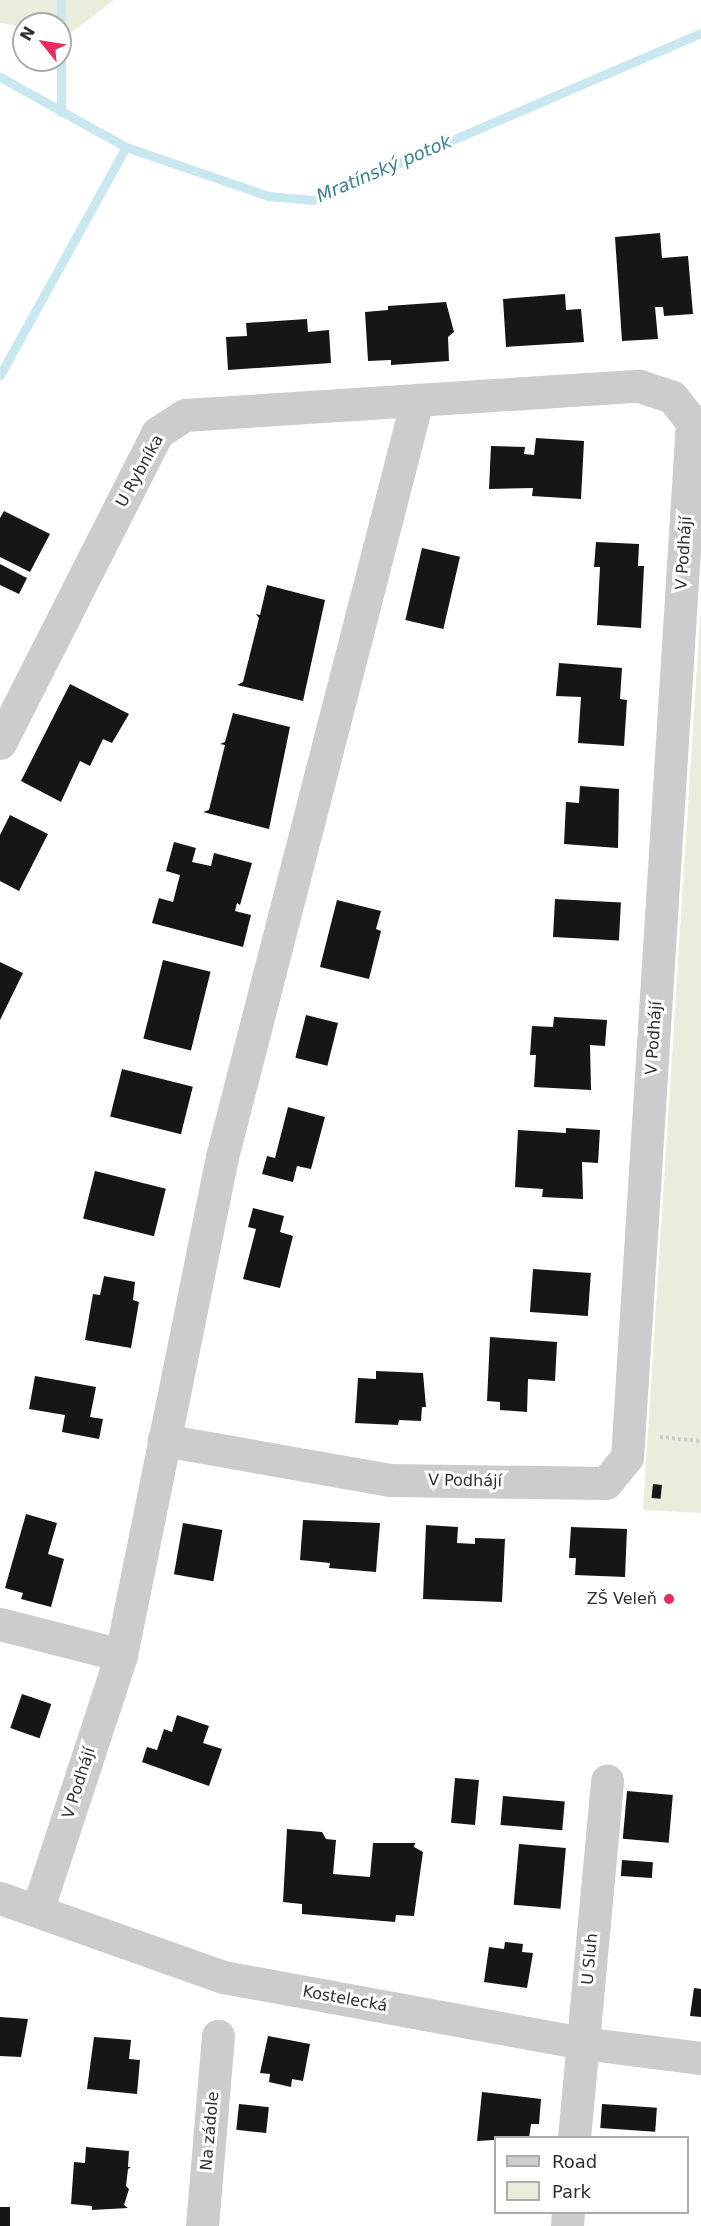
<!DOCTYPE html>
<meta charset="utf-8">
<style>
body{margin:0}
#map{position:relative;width:701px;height:2226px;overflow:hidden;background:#fff;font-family:"DejaVu Sans",sans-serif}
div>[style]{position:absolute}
.green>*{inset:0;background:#e9eddc}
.stream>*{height:9px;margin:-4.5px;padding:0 4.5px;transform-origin:4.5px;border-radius:4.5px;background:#c8e7ee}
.building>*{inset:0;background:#161616;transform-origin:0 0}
.path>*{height:4px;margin-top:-2px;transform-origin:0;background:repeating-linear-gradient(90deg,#ccc 0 3px,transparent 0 6px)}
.minor>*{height:33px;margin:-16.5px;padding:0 16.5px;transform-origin:16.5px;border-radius:16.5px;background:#ccc}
.tertiary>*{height:33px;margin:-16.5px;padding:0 16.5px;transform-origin:16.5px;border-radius:16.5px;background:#ccc}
.dots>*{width:16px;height:16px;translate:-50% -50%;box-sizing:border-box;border:3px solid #fff;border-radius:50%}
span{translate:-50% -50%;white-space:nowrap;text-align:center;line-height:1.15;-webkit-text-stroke:6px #fff;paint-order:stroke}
.street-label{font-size:16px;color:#2f2f2f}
.poi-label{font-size:16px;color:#2f2f2f}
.right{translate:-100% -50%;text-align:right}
.water-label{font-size:18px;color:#37808f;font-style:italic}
.legend{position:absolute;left:494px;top:2136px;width:195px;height:78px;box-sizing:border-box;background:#fff;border:2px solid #acacac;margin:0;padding:8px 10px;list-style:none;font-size:18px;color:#2f2f2f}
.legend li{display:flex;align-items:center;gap:12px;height:30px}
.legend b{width:30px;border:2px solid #acacac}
.north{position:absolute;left:12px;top:12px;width:60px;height:60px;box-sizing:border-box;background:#fff;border:2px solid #acacac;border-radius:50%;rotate:300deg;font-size:16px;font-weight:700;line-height:24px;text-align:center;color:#2f2f2f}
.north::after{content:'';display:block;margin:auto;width:21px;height:27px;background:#ee2a63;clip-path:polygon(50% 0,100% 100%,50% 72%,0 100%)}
</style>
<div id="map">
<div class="green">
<div style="clip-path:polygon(0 0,114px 0,67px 36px,60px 35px,60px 24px,24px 24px,24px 27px,0 23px)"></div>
<div style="clip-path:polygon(701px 603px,701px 1513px,643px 1510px)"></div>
</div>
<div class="stream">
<div style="left:0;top:77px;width:144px;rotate:29.1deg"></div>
<div style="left:126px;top:147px;width:150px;rotate:19deg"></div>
<div style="left:268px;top:196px;width:45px;rotate:5.1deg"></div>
<div style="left:313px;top:200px;width:422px;rotate:-23.3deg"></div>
<div style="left:61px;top:112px;width:112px;rotate:-90deg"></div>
<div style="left:0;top:375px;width:260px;rotate:-61.1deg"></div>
</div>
<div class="building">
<div style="clip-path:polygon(660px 233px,662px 258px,688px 256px,693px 314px,664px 316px,663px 307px,655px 307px,658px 339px,622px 341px,615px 237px)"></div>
<div style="clip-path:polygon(565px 294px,566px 310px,581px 309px,584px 342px,506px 347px,503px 299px)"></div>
<div style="clip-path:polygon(446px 302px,454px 332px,448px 337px,449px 361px,391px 365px,391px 360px,368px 361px,365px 312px,388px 310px,388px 306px)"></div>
<div style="clip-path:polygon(307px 319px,308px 332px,329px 330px,331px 363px,228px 370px,226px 337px,247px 336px,246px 323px)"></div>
<div style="clip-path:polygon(536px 438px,584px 441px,581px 499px,532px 496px,533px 488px,489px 489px,491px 446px,525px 447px,524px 454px,534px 455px)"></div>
<div style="clip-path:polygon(4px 511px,50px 534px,30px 572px,0 557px,0 518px)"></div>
<div style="clip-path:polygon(596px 542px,639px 544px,638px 566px,644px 566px,641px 628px,597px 625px,600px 567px,594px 567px)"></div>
<div style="left:422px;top:548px;width:39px;height:74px;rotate:13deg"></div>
<div style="clip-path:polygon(0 564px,27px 578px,19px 594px,0 585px)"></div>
<div style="clip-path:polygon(267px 585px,325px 600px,303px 701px,237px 685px,243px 682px,259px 618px,256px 614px,260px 615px)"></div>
<div style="clip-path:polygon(559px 663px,622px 668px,620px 699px,627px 700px,624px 746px,578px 743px,581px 697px,556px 696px)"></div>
<div style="clip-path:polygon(70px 684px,129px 714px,112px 743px,103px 739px,90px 766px,80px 761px,61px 802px,21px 781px)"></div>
<div style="clip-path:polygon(233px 713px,290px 727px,269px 829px,203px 812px,209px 810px,225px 745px,220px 744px,225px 742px)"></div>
<div style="clip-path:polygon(580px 786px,619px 789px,618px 848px,564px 844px,566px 802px,579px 803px)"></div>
<div style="clip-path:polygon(10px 815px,48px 834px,19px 891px,0 881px,0 835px)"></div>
<div style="clip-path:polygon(174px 842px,196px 848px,192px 862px,211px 866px,214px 853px,252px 863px,240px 905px,237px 903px,235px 911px,251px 915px,243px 947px,152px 923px,159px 898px,173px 902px,180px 875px,166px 871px)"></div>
<div style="left:555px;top:899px;width:66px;height:38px;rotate:3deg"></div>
<div style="clip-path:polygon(337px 900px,381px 911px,376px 929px,381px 931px,369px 979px,320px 967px)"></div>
<div style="left:163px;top:960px;width:49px;height:81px;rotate:14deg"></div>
<div style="clip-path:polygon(0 962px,23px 973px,0 1020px)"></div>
<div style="left:306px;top:1015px;width:33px;height:44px;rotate:14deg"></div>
<div style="clip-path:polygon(554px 1017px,607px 1020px,605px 1046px,590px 1045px,591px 1090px,534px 1087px,536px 1055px,530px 1055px,532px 1026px,553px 1027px)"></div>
<div style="left:122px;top:1069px;width:73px;height:49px;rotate:14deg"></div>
<div style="clip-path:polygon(288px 1107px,325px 1117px,311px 1169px,297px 1166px,293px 1182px,262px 1174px,267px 1156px,275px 1158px)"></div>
<div style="clip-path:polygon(566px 1128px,600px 1130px,598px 1163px,582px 1162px,583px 1199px,542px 1197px,543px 1189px,515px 1187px,518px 1130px,566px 1133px)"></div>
<div style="left:95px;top:1171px;width:73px;height:49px;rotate:14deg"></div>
<div style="clip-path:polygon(253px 1208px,284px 1216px,280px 1232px,293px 1236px,280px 1288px,243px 1279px,256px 1229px,248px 1227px)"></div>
<div style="left:533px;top:1269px;width:58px;height:43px;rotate:4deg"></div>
<div style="clip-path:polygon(104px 1276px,135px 1282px,133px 1300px,139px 1302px,131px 1348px,85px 1340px,93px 1294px,100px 1295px)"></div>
<div style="clip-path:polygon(490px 1337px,557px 1342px,555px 1381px,528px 1379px,527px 1412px,500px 1410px,500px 1402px,487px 1401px)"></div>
<div style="clip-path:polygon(376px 1371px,423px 1373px,426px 1407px,422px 1407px,421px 1421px,399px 1420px,398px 1425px,355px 1423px,358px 1378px,376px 1379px)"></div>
<div style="clip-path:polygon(35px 1376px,96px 1387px,90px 1417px,103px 1419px,99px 1439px,62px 1432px,65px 1415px,29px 1409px)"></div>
<div style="left:653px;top:1484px;width:9px;height:14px;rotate:6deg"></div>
<div style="clip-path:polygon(26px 1514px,57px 1523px,48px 1554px,64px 1559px,51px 1607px,21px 1599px,23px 1593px,5px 1588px)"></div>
<div style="clip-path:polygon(303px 1520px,380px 1523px,376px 1572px,329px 1568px,330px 1563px,300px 1560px)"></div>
<div style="left:183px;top:1523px;width:40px;height:52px;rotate:10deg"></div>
<div style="clip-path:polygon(426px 1525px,458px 1527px,457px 1543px,475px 1544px,475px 1538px,505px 1539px,502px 1602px,423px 1599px)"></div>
<div style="clip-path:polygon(571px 1527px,627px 1529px,625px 1577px,575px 1575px,576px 1558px,569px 1558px)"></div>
<div style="left:22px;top:1694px;width:31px;height:36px;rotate:19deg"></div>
<div style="clip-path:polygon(177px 1715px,209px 1726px,203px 1743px,222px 1749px,209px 1786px,142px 1762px,147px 1747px,157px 1750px,164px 1729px,172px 1732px)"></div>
<div style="left:455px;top:1778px;width:24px;height:45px;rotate:5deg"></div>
<div style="left:627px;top:1791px;width:46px;height:48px;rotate:5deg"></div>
<div style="left:503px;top:1796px;width:62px;height:29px;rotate:5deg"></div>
<div style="clip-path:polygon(287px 1829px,322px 1832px,326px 1839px,336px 1840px,333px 1874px,370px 1877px,373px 1843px,415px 1843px,414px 1847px,423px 1852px,414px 1916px,396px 1915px,395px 1922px,302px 1914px,302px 1904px,283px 1902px)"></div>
<div style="left:519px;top:1844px;width:47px;height:61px;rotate:5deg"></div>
<div style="left:622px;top:1860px;width:31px;height:16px;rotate:4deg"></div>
<div style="clip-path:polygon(505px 1942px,523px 1944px,522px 1952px,533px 1953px,527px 1988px,484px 1982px,489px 1947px,504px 1949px)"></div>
<div style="clip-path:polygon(694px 1988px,701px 1989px,701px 2017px,690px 2016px)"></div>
<div style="clip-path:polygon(0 2017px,28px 2019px,21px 2057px,0 2056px)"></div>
<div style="clip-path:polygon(268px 2036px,310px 2044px,303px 2081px,292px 2079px,291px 2087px,269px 2082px,270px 2074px,260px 2073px)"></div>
<div style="clip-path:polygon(94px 2037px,131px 2040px,129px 2059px,140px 2060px,137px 2094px,87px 2089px)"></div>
<div style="clip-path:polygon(482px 2092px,541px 2099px,539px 2124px,531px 2124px,529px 2138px,477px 2141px)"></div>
<div style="left:239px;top:2104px;width:30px;height:26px;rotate:6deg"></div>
<div style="left:602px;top:2104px;width:55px;height:24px;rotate:4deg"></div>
<div style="clip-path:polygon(86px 2147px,129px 2151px,128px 2167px,131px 2167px,128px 2169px,126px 2186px,129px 2189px,124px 2205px,128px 2208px,92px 2210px,92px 2206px,71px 2204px,74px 2162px,85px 2163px)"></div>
<div style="left:0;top:2207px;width:10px;height:19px"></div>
</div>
<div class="path">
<div style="left:660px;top:1437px;width:41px;rotate:5.6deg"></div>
</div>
<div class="minor">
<div style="left:0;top:743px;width:347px;rotate:-63.1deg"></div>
<div style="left:157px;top:433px;width:33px;rotate:-33deg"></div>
<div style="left:185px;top:415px;width:455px;rotate:-3.7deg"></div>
<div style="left:639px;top:386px;width:35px;rotate:18deg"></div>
<div style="left:672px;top:397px;width:32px;rotate:51deg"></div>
<div style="left:692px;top:422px;width:1037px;rotate:93.59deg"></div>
<div style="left:627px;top:1457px;width:33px;rotate:129deg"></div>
<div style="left:606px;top:1483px;width:216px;rotate:-179.2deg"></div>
<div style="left:390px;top:1480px;width:230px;rotate:-170deg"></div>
<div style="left:0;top:1624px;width:125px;rotate:14.4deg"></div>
<div style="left:37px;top:1911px;width:269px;rotate:-71.8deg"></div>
<div style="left:121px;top:1655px;width:508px;rotate:-78.54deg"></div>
<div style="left:222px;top:1157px;width:782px;rotate:-75.55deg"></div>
<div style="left:574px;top:2138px;width:359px;rotate:-84.7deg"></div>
<div style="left:202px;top:2226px;width:191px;rotate:-85.2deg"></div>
<div style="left:567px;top:2226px;width:14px;rotate:-86deg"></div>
</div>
<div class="tertiary">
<div style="left:0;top:1898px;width:237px;rotate:19.5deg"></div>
<div style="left:223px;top:1977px;width:365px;rotate:10.4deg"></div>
<div style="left:582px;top:2043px;width:120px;rotate:7.2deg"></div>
</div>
<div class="dots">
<div style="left:669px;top:1599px;background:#ee2a63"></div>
</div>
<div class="street-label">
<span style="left:140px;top:471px;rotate:-61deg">U Rybníka</span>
<span style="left:684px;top:553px;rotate:-86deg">V Podhájí</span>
<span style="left:654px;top:1038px;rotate:-86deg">V Podhájí</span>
<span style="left:465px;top:1481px;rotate:1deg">V Podhájí</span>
<span style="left:79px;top:1783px;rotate:-72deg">V Podhájí</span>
<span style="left:590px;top:1959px;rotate:-85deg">U Sluh</span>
<span style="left:345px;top:1999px;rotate:10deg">Kostelecká</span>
<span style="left:210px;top:2131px;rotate:-85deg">Na zádole</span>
</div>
<div class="poi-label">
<span class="right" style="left:657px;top:1599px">ZŠ Veleň</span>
</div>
<div class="water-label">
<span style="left:384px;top:169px;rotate:-23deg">Mratínský potok</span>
</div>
<ul class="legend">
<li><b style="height:8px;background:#ccc"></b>Road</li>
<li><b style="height:16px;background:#e9eddc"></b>Park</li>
</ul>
<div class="north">N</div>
</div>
